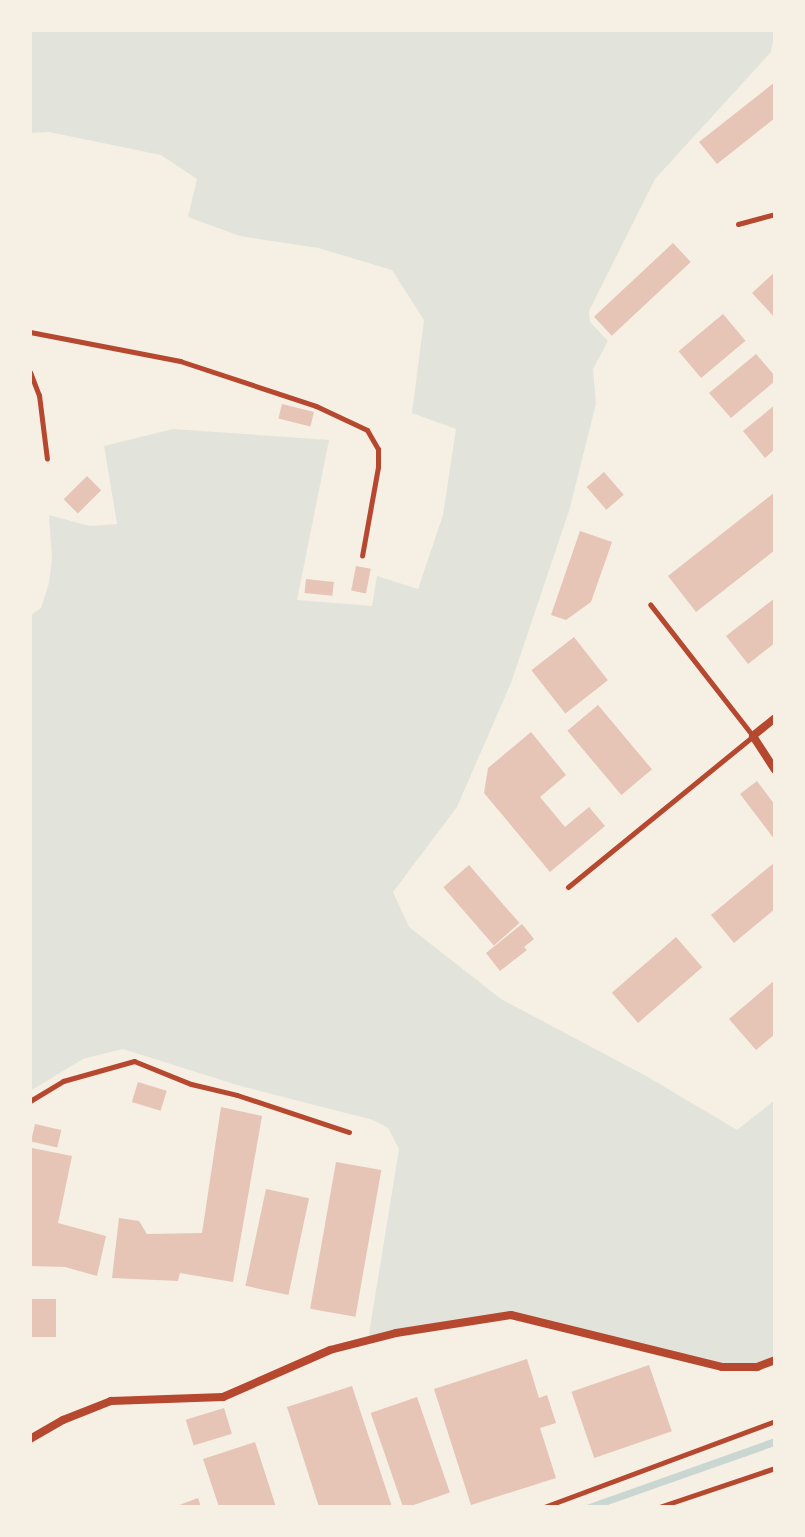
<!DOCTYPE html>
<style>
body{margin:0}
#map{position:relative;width:805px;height:1537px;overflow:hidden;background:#f6efe4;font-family:Manrope,sans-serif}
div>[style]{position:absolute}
.green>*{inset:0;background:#e2e4dc}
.water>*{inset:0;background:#c9d6d2}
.building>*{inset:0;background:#e6c5b7;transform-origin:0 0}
.service>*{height:5px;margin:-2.5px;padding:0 2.5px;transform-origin:2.5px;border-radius:2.5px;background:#b5482f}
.minor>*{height:8px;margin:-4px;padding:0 4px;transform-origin:4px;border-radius:4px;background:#b5482f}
span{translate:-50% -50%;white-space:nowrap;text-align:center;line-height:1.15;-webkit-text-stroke:8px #f6efe4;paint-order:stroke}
.frame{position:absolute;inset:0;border:32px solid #f6efe4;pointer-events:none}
</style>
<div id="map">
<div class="green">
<div style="clip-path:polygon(30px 30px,775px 30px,771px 52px,655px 179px,589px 311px,590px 322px,608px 341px,593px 369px,596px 404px,569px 511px,511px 683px,457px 807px,393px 892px,409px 927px,501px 999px,648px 1077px,737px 1130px,775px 1100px,775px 1360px,757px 1367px,722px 1367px,511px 1315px,368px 1340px,399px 1149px,388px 1128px,373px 1120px,237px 1085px,123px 1049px,83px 1059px,30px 1091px,30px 616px,41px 608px,49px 583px,52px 558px,49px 515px,90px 526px,117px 524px,104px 446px,173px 429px,329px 440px,297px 600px,372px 606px,377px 576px,418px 589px,443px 515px,456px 429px,412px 413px,424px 320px,392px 270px,318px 248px,240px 236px,188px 217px,197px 179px,161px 155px,49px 132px,30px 133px)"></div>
</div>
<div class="water">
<div style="clip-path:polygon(775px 1438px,775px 1446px,602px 1507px,581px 1507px)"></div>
</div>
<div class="building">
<div style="clip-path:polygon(775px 82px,775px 118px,717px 164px,699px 142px)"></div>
<div style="left:673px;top:243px;width:26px;height:108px;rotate:47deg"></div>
<div style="clip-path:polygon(775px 272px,775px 318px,752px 293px)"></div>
<div style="left:723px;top:314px;width:35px;height:58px;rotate:50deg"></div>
<div style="clip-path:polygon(756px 354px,775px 376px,775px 381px,731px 418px,709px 393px)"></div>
<div style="left:282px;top:404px;width:33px;height:15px;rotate:14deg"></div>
<div style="clip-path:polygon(775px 405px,775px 449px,765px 458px,743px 431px)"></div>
<div style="left:604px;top:472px;width:30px;height:23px;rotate:49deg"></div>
<div style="left:87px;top:476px;width:20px;height:33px;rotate:45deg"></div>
<div style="clip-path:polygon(775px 492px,775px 550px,696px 612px,668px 576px)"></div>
<div style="clip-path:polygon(580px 531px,612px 542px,591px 602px,566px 620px,551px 615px)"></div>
<div style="left:356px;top:566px;width:15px;height:25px;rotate:11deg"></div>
<div style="left:306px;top:579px;width:28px;height:14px;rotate:6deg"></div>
<div style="clip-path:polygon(775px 598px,775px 643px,748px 664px,726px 636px)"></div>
<div style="left:574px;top:637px;width:55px;height:54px;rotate:52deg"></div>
<div style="left:598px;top:705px;width:84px;height:40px;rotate:50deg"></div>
<div style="clip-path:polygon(531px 732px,566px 775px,540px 797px,565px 827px,589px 807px,605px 826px,550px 872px,484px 793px,488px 768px)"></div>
<div style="clip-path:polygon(757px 781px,775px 805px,775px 840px,740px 794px)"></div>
<div style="clip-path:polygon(775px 862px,775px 909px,734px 943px,711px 915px)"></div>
<div style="left:469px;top:865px;width:77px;height:34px;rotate:49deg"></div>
<div style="clip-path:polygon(522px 924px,534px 939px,524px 947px,527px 950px,500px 971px,486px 953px)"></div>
<div style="left:676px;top:937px;width:40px;height:85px;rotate:49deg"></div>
<div style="clip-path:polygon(775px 980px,775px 1034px,756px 1050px,729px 1019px)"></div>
<div style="left:138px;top:1082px;width:30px;height:21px;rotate:17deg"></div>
<div style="clip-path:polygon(221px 1107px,262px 1116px,233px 1282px,180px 1273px,178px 1281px,112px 1278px,119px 1218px,139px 1221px,147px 1234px,202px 1233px)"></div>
<div style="left:35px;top:1124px;width:27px;height:18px;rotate:13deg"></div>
<div style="clip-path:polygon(32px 1148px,72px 1156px,58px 1223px,106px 1236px,97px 1276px,65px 1267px,30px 1266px)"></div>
<div style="left:336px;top:1162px;width:46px;height:149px;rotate:10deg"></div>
<div style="left:266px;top:1189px;width:44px;height:99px;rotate:12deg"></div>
<div style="left:30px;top:1299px;width:26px;height:38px"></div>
<div style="clip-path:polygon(527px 1359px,539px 1398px,547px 1395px,556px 1423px,540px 1428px,556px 1478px,471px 1505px,434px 1389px)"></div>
<div style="left:649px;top:1365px;width:70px;height:82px;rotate:71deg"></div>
<div style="clip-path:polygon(352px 1386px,392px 1507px,319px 1507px,287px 1407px)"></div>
<div style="left:417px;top:1397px;width:101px;height:49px;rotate:71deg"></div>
<div style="left:224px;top:1408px;width:27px;height:40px;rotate:73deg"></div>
<div style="clip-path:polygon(255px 1442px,276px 1507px,219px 1507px,203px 1459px)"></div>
<div style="clip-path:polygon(198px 1498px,201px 1507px,174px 1507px)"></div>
</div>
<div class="service">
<div style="left:738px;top:224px;width:38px;rotate:-15deg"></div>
<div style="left:30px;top:332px;width:153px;rotate:10.9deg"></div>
<div style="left:180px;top:361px;width:143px;rotate:18.3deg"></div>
<div style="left:316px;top:406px;width:56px;rotate:25.2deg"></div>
<div style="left:367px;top:430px;width:22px;rotate:60deg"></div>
<div style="left:378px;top:449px;width:18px;rotate:90deg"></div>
<div style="left:378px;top:467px;width:90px;rotate:100.2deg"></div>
<div style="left:30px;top:372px;width:25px;rotate:69deg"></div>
<div style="left:39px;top:395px;width:64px;rotate:82.9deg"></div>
<div style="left:568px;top:887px;width:239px;rotate:-39.2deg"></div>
<div style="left:753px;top:736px;width:167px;rotate:-128deg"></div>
<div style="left:30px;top:1101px;width:39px;rotate:-31deg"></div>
<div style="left:63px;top:1081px;width:74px;rotate:-15.7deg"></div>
<div style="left:134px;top:1061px;width:61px;rotate:22deg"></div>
<div style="left:191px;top:1084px;width:47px;rotate:13.4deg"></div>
<div style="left:237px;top:1095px;width:118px;rotate:18.3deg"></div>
<div style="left:544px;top:1507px;width:246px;rotate:-20.4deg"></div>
<div style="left:659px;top:1507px;width:122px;rotate:-18.6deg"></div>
</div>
<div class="minor">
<div style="left:775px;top:718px;width:28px;rotate:141deg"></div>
<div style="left:753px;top:736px;width:40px;rotate:57.1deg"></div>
<div style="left:30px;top:1439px;width:38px;rotate:-30deg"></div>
<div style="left:63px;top:1420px;width:52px;rotate:-21.6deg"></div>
<div style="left:111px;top:1401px;width:112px;rotate:-2deg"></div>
<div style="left:223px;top:1397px;width:117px;rotate:-23.7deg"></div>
<div style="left:330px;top:1350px;width:68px;rotate:-14.4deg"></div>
<div style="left:396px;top:1333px;width:116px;rotate:-8.9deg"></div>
<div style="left:511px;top:1315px;width:217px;rotate:13.8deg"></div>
<div style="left:722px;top:1367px;width:35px"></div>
<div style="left:757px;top:1367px;width:19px;rotate:-21deg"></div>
</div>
<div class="frame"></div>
</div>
